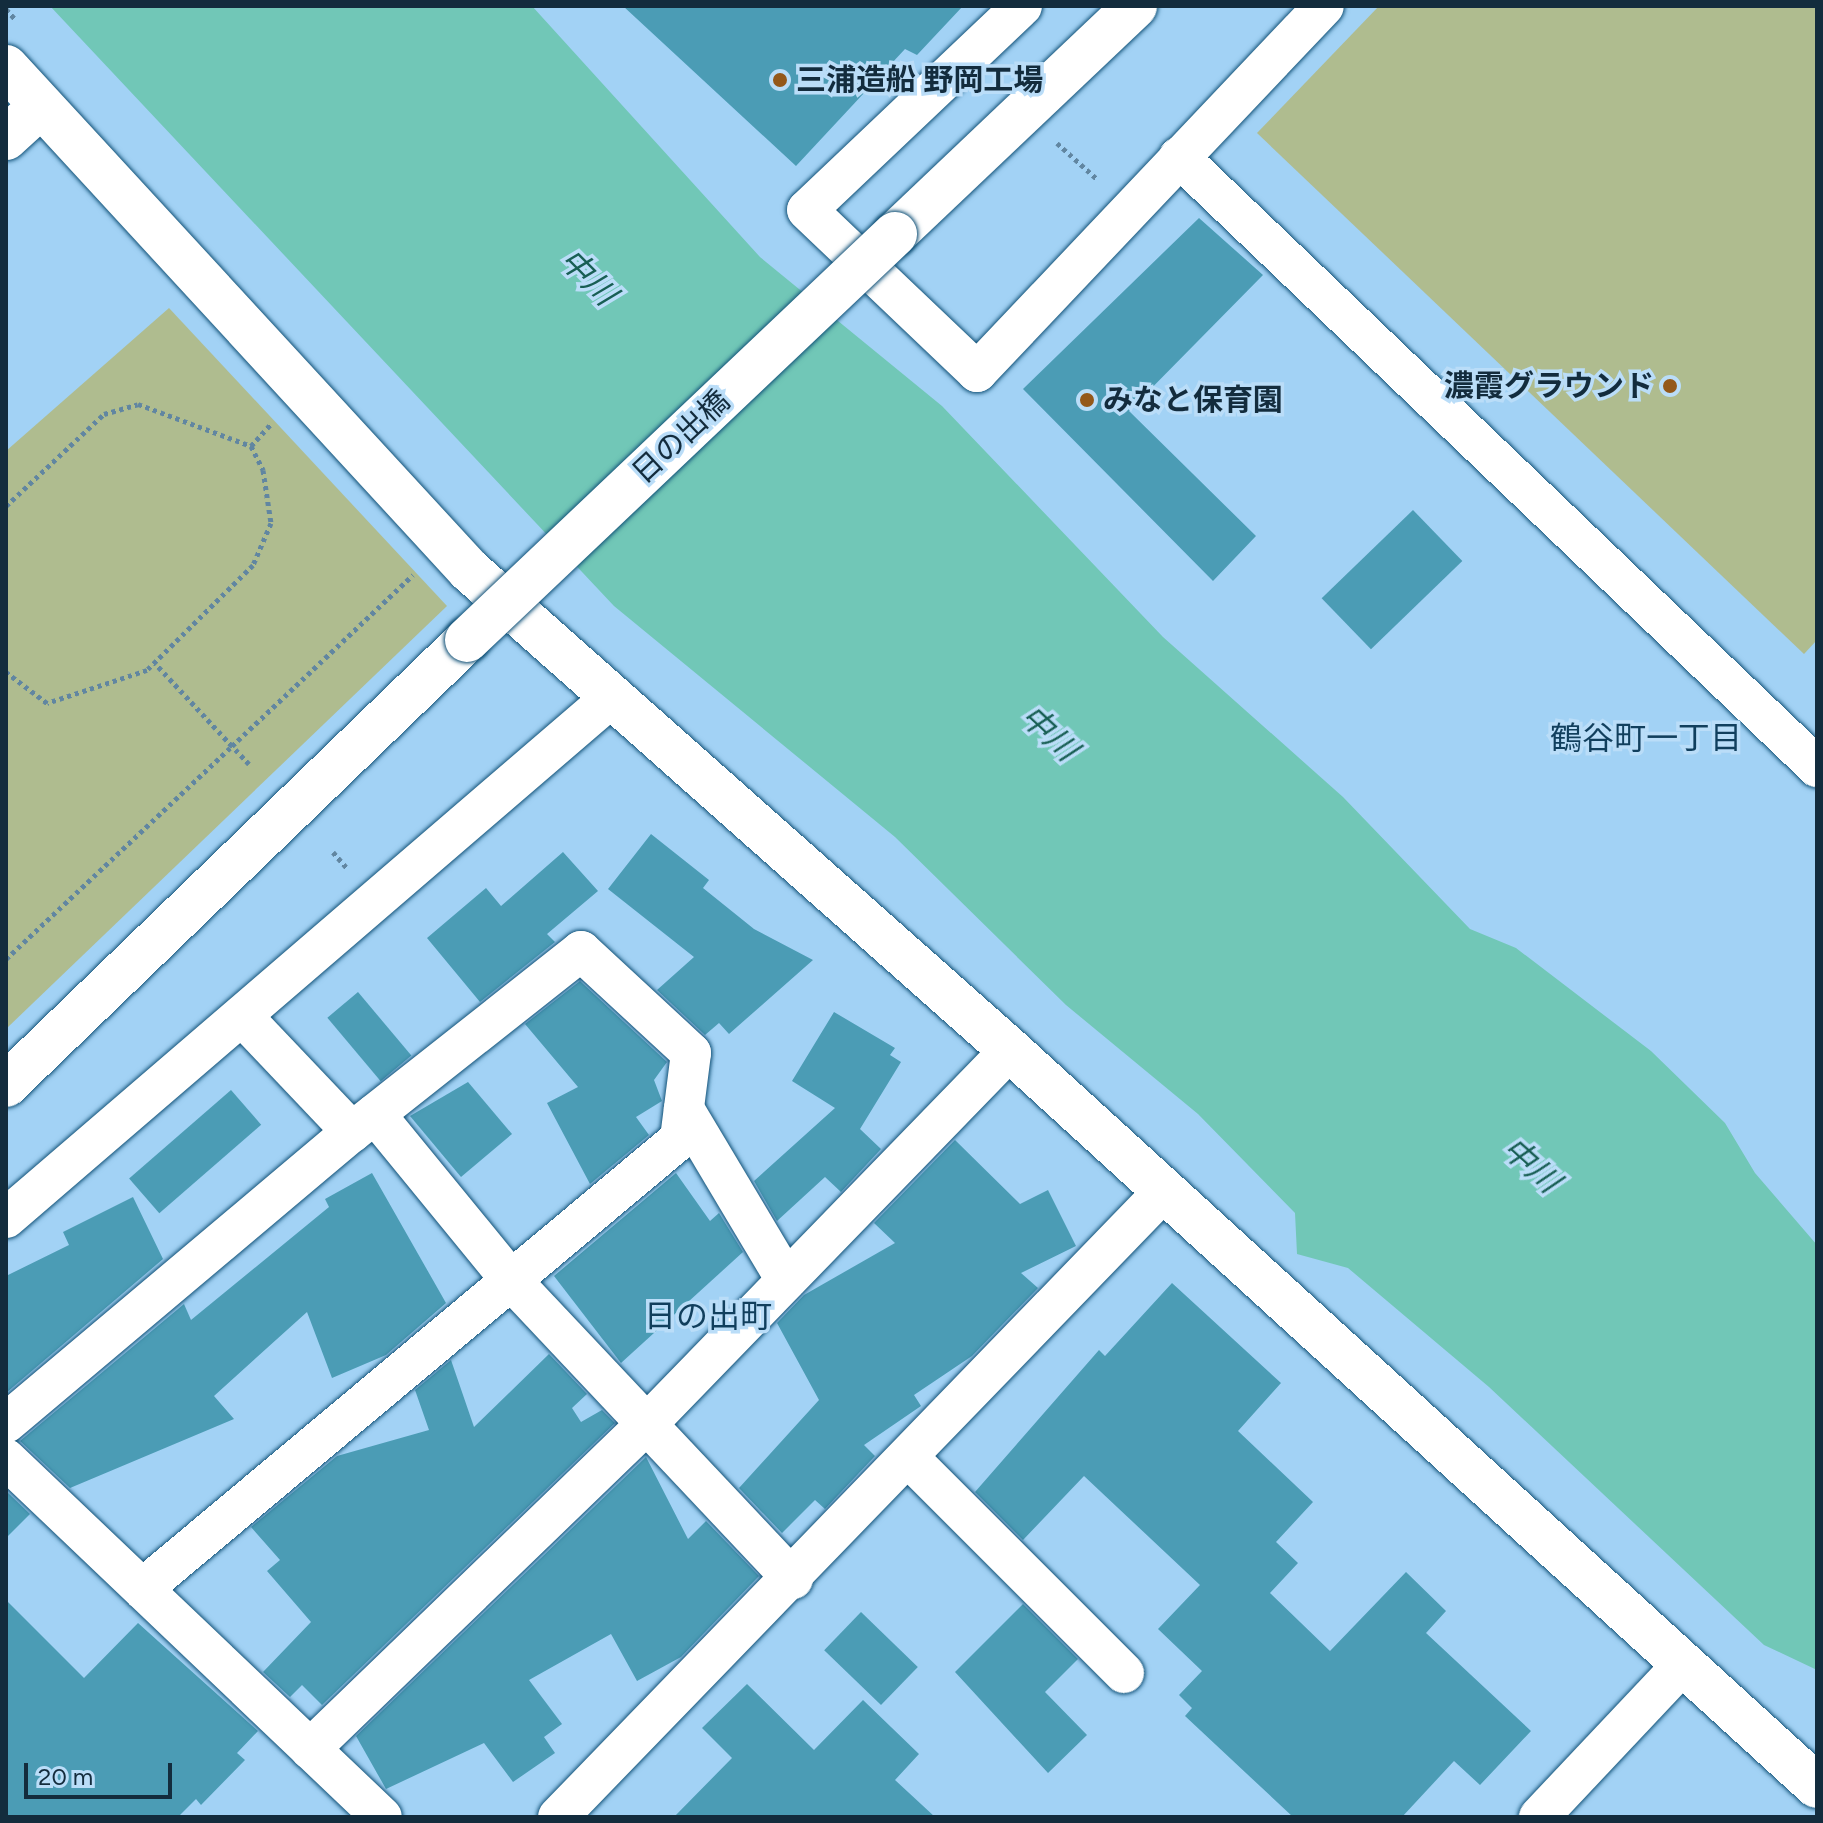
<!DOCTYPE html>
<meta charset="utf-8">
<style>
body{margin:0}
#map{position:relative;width:1823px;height:1823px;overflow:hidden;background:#a2d2f5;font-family:Figtree,"Noto Sans JP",sans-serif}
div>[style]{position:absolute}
.green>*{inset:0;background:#afbc8f}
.water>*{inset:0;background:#71c7b7}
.building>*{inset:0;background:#4b9cb5;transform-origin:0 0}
.path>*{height:5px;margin-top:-2.5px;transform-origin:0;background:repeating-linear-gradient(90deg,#6186a1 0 4px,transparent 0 8px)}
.roads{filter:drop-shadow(0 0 2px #125278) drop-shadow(0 0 2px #125278)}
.minor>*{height:40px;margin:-20px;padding:0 20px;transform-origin:20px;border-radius:20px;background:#fff}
.tertiary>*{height:44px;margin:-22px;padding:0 22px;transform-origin:22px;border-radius:22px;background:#fff}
.bridges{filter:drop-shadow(0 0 2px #125278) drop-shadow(0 0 2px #125278)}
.tertiary-bridge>*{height:44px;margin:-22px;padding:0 22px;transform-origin:22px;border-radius:22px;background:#fff}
.dots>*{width:22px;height:22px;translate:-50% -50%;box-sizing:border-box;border:4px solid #baddf8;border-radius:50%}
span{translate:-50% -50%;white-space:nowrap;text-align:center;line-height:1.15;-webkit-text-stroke:7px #baddf8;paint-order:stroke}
.poi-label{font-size:30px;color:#132c3d;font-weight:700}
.left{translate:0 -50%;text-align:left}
.right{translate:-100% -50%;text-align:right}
.street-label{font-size:30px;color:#132c3d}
.water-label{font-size:32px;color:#185f54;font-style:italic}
.neighbourhood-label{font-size:32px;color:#113f5d}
.frame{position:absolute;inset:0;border:8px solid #132c3d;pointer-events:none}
.scale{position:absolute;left:24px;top:1763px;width:148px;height:36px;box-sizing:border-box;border:4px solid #132c3d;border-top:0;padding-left:10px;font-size:24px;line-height:28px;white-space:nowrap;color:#132c3d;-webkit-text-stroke:6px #baddf8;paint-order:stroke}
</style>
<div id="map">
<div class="green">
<div style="clip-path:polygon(1379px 6px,1817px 6px,1817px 640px,1804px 654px,1257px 133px)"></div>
<div style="clip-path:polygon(169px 308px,447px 606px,7px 1028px,6px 451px)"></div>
</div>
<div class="water">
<div style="clip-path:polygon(50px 6px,532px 6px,760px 257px,942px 406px,1163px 637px,1343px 797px,1470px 929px,1516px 948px,1651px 1051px,1725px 1123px,1755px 1173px,1817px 1245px,1817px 1670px,1764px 1645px,1489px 1387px,1348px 1268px,1297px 1254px,1295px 1213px,1198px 1114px,1066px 1005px,895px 837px,614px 606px)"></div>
</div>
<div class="building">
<div style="clip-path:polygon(623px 6px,963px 6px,917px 55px,905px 49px,796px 166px)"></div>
<div style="clip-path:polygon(1199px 218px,1263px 275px,1129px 411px,1256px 536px,1213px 581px,1023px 389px)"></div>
<div style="left:1413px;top:510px;width:71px;height:127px;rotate:46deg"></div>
<div style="clip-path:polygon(651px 834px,709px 880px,703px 888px,754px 929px,813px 960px,729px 1034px,719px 1023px,705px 1035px,657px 990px,694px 957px,608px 889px)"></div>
<div style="clip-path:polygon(563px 852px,598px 891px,547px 934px,555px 942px,480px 1002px,427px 938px,486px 888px,501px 906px)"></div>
<div style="clip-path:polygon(580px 981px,667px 1062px,654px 1080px,662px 1101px,636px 1117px,649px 1135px,590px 1184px,547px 1103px,578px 1087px,525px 1024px)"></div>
<div style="left:358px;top:992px;width:83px;height:40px;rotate:50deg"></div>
<div style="clip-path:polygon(834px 1012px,895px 1048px,890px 1055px,901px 1062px,860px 1129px,881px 1149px,841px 1192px,825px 1177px,777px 1221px,754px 1181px,835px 1108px,792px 1081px)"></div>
<div style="clip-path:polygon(468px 1082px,512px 1134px,461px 1177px,410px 1116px)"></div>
<div style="left:231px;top:1090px;width:46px;height:135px;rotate:49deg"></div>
<div style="clip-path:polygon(955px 1140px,1020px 1204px,1048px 1190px,1076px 1246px,1021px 1273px,1038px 1288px,972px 1356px,914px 1395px,921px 1406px,864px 1445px,875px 1456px,825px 1509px,815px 1500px,782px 1533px,739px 1488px,819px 1400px,777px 1323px,804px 1295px,895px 1243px,874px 1223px)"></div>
<div style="clip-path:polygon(372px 1173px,446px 1303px,386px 1355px,332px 1378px,307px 1312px,214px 1396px,234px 1419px,70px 1488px,20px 1441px,184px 1304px,191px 1320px,329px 1207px,325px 1199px)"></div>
<div style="clip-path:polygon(676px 1173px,710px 1221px,719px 1213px,743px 1252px,621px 1363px,554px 1276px)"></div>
<div style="clip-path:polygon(133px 1197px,163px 1259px,6px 1393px,6px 1276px,69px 1245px,63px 1232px)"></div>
<div style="clip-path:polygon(1172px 1283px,1281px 1383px,1238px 1431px,1313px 1502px,1276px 1542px,1298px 1563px,1270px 1593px,1330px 1651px,1406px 1572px,1446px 1611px,1426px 1633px,1531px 1731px,1480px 1785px,1454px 1761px,1402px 1817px,1293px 1817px,1185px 1716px,1192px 1708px,1179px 1695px,1202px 1671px,1158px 1629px,1200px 1585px,1084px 1476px,1023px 1540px,975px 1492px,1099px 1350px,1105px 1356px)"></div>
<div style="clip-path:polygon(549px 1354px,587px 1394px,572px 1408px,581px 1422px,602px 1410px,615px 1423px,322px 1705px,302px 1685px,290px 1697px,263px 1672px,311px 1622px,267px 1571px,280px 1560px,251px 1527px,337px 1456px,429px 1430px,415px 1390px,451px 1360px,474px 1427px)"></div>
<div style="clip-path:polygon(646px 1457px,688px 1539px,706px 1521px,759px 1576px,681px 1657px,637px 1681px,611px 1634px,529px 1680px,562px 1724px,544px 1737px,555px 1753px,513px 1782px,484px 1743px,386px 1789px,356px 1736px)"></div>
<div style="clip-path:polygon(6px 1491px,30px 1514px,6px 1538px)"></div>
<div style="clip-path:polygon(6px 1600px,84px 1678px,138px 1623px,258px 1731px,237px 1753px,245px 1760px,201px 1805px,196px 1799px,178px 1817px,6px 1817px)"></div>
<div style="clip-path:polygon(1023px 1604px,1078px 1659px,1045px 1692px,1087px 1735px,1048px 1773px,955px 1672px)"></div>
<div style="left:861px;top:1612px;width:79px;height:53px;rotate:44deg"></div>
<div style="clip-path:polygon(747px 1684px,814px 1750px,863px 1700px,919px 1754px,895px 1780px,935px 1817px,674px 1817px,732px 1758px,702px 1728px)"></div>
</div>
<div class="path">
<div style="left:6px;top:9px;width:15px;rotate:48deg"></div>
<div style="left:1057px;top:143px;width:54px;rotate:42deg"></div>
<div style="left:251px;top:446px;width:31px;rotate:-48deg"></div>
<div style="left:6px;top:506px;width:134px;rotate:-43.2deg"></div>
<div style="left:104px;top:414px;width:35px;rotate:-16deg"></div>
<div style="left:138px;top:404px;width:121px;rotate:20.4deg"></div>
<div style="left:251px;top:446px;width:27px;rotate:63deg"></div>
<div style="left:263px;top:470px;width:54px;rotate:81.4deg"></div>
<div style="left:271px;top:523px;width:46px;rotate:113.2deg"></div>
<div style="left:253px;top:565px;width:149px;rotate:135.3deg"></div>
<div style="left:147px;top:670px;width:105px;rotate:161.7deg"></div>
<div style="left:47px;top:703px;width:51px;rotate:-142.9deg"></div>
<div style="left:249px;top:764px;width:25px;rotate:-133deg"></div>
<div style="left:232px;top:746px;width:249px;rotate:-43.4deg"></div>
<div style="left:333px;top:852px;width:21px;rotate:49deg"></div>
<div style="left:6px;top:959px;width:311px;rotate:-43.3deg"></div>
<div style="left:232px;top:746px;width:113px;rotate:-132.9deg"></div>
</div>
<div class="roads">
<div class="minor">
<div style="left:1022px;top:6px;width:296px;rotate:136.5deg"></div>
<div style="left:807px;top:210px;width:235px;rotate:43.6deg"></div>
<div style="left:977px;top:372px;width:504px;rotate:-46.53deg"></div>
<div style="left:1179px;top:157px;width:883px;rotate:43.71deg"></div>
<div style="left:242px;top:1016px;width:160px;rotate:46.5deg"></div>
<div style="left:684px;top:1109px;width:199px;rotate:59.2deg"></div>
<div style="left:375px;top:1114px;width:215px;rotate:50.7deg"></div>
<div style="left:511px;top:1280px;width:411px;rotate:46.7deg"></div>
<div style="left:6px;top:1218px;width:799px;rotate:-40.69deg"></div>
<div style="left:6px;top:1423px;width:452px;rotate:-40.1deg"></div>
<div style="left:352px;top:1132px;width:292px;rotate:-38.3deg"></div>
<div style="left:581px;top:951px;width:150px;rotate:42.8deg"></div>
<div style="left:691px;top:1053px;width:87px;rotate:97.3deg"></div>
<div style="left:680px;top:1139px;width:701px;rotate:140.09deg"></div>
<div style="left:909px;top:1458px;width:304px;rotate:45deg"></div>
<div style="left:6px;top:1459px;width:519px;rotate:43.6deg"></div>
<div style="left:310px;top:1749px;width:470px;rotate:-44deg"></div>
<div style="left:648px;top:1423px;width:520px;rotate:-45.86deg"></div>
<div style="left:558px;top:1817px;width:870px;rotate:-45.93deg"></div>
<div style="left:1539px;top:1817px;width:210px;rotate:-46.7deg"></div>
</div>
<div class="tertiary">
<div style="left:6px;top:67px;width:684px;rotate:47.37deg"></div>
<div style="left:469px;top:570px;width:723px;rotate:41.58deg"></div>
<div style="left:1010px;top:1050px;width:1092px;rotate:42.37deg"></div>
<div style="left:6px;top:138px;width:47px;rotate:-42.4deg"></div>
<div style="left:895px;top:234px;width:331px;rotate:-43.5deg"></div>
<div style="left:6px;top:1085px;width:641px;rotate:-43.99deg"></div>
</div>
</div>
<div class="bridges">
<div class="tertiary-bridge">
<div style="left:467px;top:640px;width:590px;rotate:-43.49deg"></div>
</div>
</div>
<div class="dots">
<div style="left:780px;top:80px;background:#94581a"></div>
<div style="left:1670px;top:386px;background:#94581a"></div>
<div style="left:1087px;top:400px;background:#94581a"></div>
</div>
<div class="poi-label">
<span class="left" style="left:796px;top:80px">三浦造船 野岡工場</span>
<span class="right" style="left:1654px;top:386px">濃霞グラウンド</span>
<span class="left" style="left:1103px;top:400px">みなと保育園</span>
</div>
<div class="street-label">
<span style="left:681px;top:437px;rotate:-43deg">日の出橋</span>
</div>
<div class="water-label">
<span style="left:588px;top:277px;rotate:45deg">中川</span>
<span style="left:1049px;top:733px;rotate:43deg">中川</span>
<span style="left:1531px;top:1165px;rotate:42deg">中川</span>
</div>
<div class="neighbourhood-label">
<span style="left:1646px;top:738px">鶴谷町一丁目</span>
<span style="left:708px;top:1316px">日の出町</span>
</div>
<div class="frame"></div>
<div class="scale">20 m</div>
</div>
